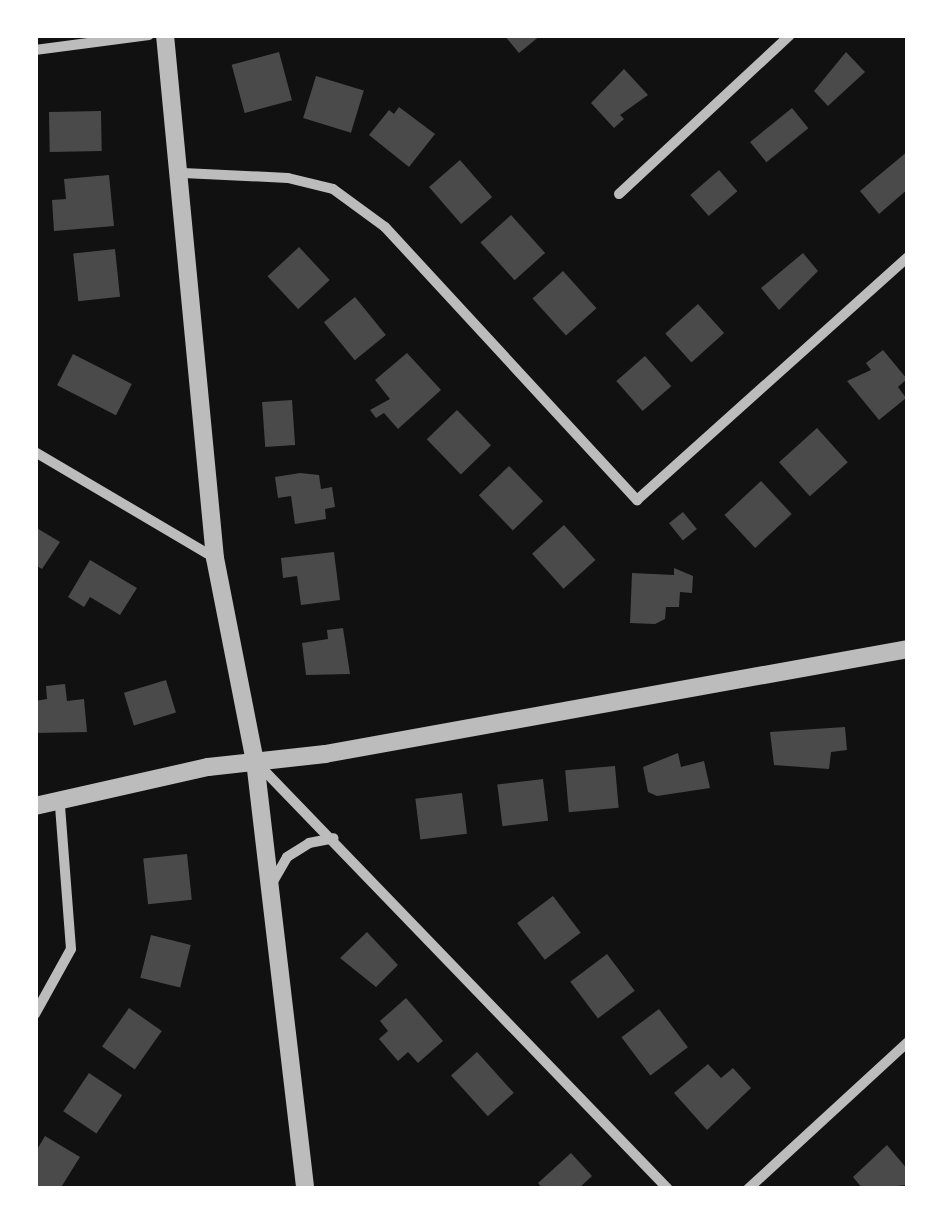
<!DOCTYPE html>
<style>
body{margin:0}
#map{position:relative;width:943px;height:1224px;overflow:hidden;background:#111;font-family:"Alegreya Sans",sans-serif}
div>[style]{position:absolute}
.building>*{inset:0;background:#4a4a4a;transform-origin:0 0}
.minor>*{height:10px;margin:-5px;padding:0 5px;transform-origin:5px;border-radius:5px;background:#bcbcbc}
.tertiary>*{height:18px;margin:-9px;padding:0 9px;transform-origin:9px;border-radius:9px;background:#bcbcbc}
span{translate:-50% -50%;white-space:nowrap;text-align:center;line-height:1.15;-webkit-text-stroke:8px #fff;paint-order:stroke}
.frame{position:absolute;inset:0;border:38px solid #fff;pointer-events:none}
</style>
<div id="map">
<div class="building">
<div style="clip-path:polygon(504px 35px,541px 35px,519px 53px)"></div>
<div style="left:279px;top:52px;width:50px;height:49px;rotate:75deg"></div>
<div style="clip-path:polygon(846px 52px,865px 72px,828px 106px,814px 91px)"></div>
<div style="clip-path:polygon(624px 69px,648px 95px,620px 115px,624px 119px,614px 128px,591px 103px)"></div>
<div style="left:316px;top:76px;width:50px;height:44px;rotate:17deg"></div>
<div style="clip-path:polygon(399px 107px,435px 134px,409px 167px,369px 135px,389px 110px,394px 114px)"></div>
<div style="left:792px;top:108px;width:26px;height:54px;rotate:51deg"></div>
<div style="left:101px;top:111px;width:40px;height:52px;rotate:89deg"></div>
<div style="clip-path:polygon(908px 151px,908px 189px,879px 214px,860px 191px)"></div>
<div style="left:460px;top:160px;width:49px;height:41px;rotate:49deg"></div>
<div style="left:719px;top:170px;width:28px;height:38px;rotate:49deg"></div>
<div style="clip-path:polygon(109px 175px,114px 226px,54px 231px,52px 200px,66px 199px,64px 179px)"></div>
<div style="left:511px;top:215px;width:51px;height:41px;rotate:48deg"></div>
<div style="left:299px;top:247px;width:45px;height:43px;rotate:47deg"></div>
<div style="left:115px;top:249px;width:48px;height:42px;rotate:84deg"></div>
<div style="clip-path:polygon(803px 253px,818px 271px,779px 310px,761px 288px)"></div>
<div style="left:563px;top:271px;width:50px;height:41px;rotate:48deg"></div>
<div style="left:355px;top:297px;width:49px;height:40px;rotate:51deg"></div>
<div style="left:698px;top:304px;width:39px;height:44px;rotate:48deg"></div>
<div style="clip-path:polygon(883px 350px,907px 379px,898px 387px,906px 398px,879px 420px,847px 381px,871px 370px,866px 363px)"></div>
<div style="clip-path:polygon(407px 353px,441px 390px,398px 429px,384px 413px,376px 418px,370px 410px,390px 399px,375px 380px)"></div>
<div style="left:73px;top:354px;width:66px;height:35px;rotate:27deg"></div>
<div style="left:645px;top:356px;width:40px;height:38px;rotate:49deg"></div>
<div style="left:292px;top:400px;width:45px;height:30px;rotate:86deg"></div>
<div style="left:457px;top:410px;width:49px;height:42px;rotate:46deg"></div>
<div style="left:817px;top:428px;width:46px;height:51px;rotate:48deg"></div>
<div style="left:509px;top:466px;width:49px;height:42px;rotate:46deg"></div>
<div style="clip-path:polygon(300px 473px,319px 475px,321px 489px,332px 487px,335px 507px,325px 509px,326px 519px,295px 524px,291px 496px,278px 498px,275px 477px)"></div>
<div style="left:761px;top:481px;width:45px;height:50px;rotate:47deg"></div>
<div style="left:683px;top:512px;width:22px;height:18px;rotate:51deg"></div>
<div style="left:564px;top:525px;width:47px;height:43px;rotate:48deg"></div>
<div style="clip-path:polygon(35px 527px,60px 542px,42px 569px,35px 565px)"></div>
<div style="clip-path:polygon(334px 552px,340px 600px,301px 605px,297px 576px,283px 578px,281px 558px)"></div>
<div style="clip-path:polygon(90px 560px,137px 588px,120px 615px,90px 597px,84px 607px,68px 597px)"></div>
<div style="clip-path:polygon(674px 568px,693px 576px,692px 593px,680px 592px,679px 607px,666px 607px,665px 619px,655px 624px,630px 623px,632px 573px,674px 575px)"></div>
<div style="clip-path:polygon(343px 628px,350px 674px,306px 675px,302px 643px,328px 639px,327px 630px)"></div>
<div style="left:166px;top:680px;width:34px;height:44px;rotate:73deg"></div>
<div style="clip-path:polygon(65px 684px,67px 701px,84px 699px,87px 732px,35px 733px,35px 701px,47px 699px,46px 686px)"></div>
<div style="clip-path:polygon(845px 727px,847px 750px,831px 752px,829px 769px,774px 765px,770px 732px)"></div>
<div style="clip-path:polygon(678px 753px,681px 767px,704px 761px,710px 788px,657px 796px,648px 792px,643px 767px)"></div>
<div style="left:615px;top:766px;width:42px;height:50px;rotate:85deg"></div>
<div style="left:543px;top:779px;width:42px;height:46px;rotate:83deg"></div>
<div style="left:462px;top:793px;width:41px;height:47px;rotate:83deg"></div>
<div style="left:187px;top:854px;width:46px;height:44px;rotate:84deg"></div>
<div style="left:553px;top:896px;width:46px;height:45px;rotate:53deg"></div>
<div style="clip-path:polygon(367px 932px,398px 965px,376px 987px,340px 958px)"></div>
<div style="left:151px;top:935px;width:41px;height:44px;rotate:14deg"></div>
<div style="left:607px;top:954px;width:46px;height:46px;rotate:53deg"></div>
<div style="clip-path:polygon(406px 998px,443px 1041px,418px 1063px,408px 1052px,398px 1061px,379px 1039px,388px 1031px,380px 1021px)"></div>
<div style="left:129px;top:1008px;width:40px;height:47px;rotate:35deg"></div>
<div style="left:659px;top:1009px;width:48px;height:47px;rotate:53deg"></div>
<div style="left:477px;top:1052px;width:55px;height:35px;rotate:48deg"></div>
<div style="clip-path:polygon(708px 1064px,721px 1078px,733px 1068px,751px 1088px,707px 1130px,674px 1093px)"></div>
<div style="left:89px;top:1073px;width:40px;height:46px;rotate:34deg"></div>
<div style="clip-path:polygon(45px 1136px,80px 1157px,60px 1189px,35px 1187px,35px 1153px)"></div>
<div style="clip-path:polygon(887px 1145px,908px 1170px,908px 1185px,863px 1189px,853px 1177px)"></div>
<div style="clip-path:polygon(571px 1153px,592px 1176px,578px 1189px,543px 1189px,538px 1183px)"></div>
</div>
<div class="minor">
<div style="left:35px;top:50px;width:115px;rotate:-7.5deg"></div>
<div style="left:183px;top:173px;width:105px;rotate:2.7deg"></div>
<div style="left:288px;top:178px;width:46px;rotate:13.7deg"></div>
<div style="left:333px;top:189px;width:64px;rotate:36.2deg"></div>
<div style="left:385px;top:227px;width:372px;rotate:47.3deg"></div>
<div style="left:637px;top:500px;width:364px;rotate:-41.9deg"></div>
<div style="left:619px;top:194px;width:233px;rotate:-42.9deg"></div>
<div style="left:35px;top:452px;width:209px;rotate:30.5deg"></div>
<div style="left:256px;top:762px;width:593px;rotate:46.02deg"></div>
<div style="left:271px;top:885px;width:32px;rotate:-60deg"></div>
<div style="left:287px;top:857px;width:26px;rotate:-32deg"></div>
<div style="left:309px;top:843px;width:25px;rotate:-11deg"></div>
<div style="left:35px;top:1014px;width:74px;rotate:-61deg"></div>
<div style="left:71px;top:949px;width:144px;rotate:-94.4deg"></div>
<div style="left:748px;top:1189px;width:217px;rotate:-42.6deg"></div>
</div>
<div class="tertiary">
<div style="left:165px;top:35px;width:525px;rotate:84.54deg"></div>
<div style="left:215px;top:558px;width:207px;rotate:78.9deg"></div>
<div style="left:255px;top:761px;width:431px;rotate:83.3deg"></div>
<div style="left:35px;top:806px;width:177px;rotate:-12.7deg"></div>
<div style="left:208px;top:767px;width:118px;rotate:-6.3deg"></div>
<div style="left:325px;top:754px;width:592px;rotate:-10.21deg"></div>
</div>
<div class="frame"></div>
</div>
